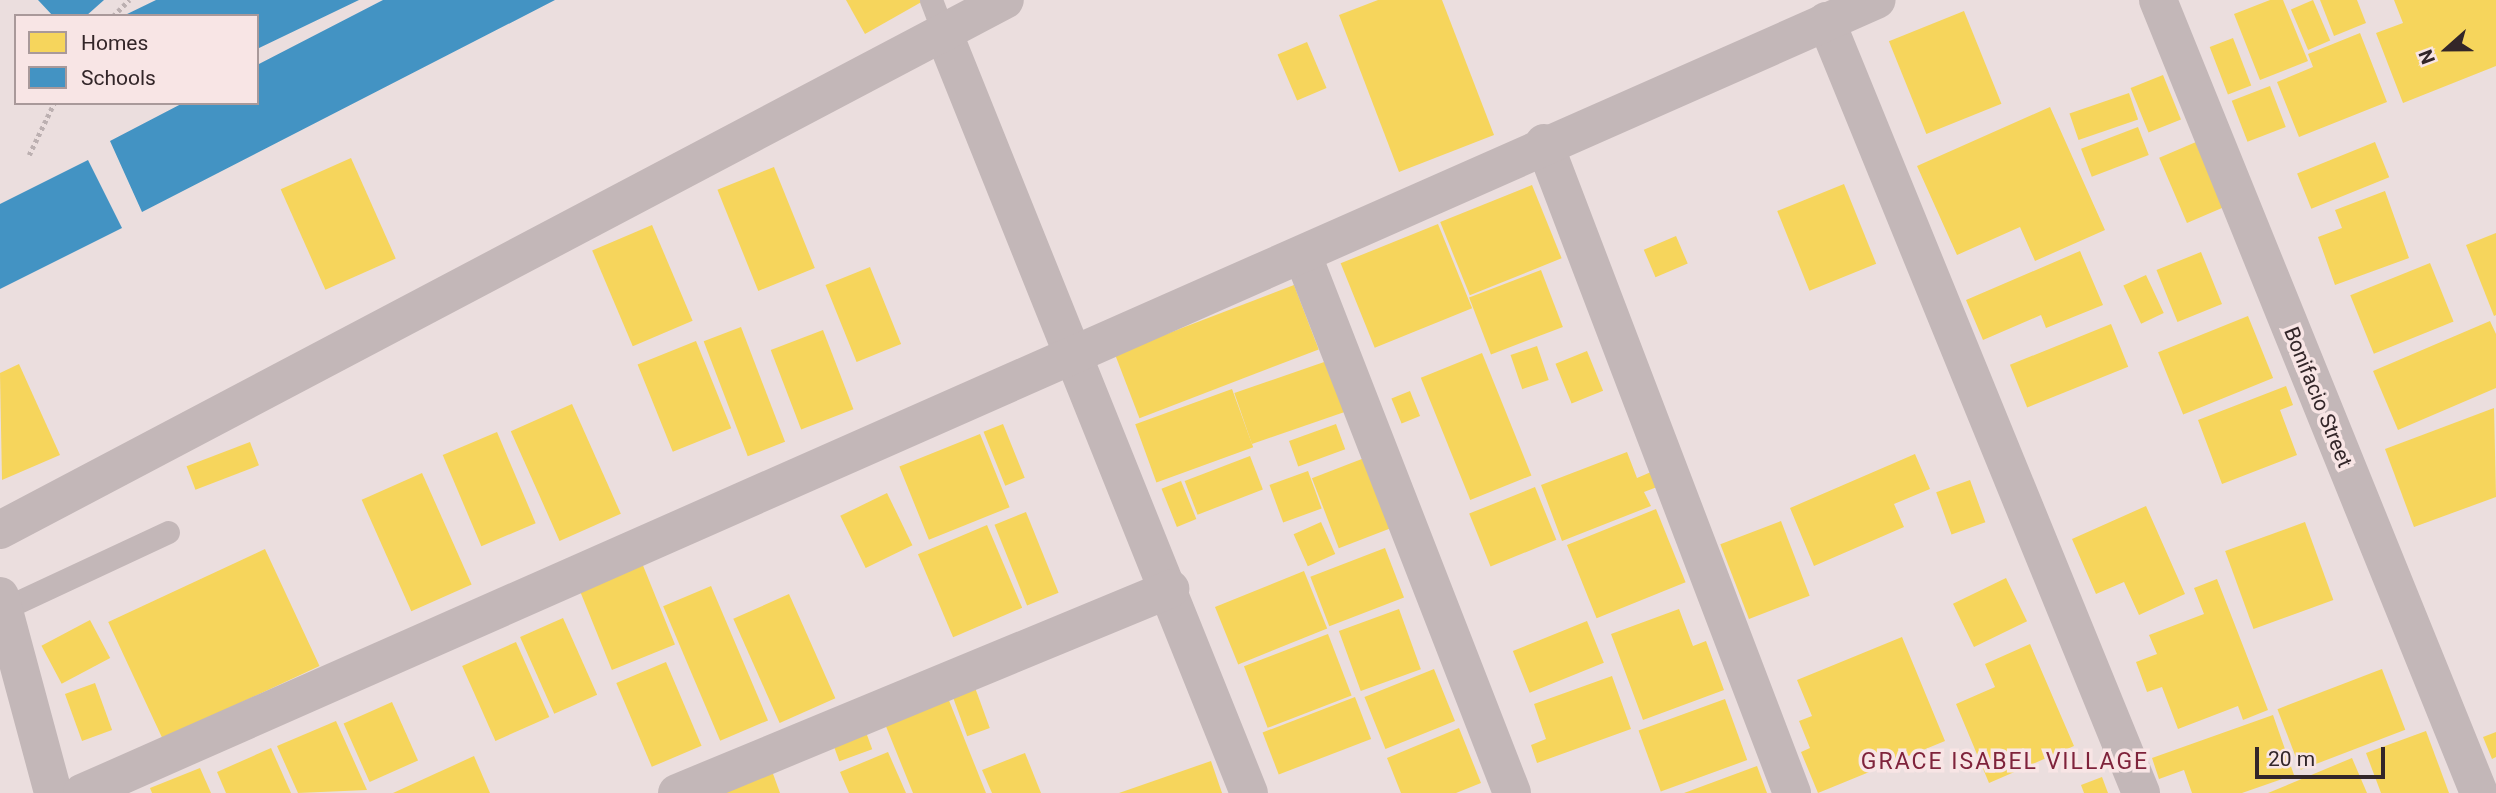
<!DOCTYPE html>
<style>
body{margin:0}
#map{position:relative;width:2496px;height:793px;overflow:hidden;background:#ebdede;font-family:Roboto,sans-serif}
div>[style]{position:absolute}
.homes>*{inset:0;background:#f6d55c;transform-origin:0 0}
.schools>*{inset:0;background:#4393c3}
.path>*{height:4.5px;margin-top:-2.25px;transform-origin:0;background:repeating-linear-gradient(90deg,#bcb0b1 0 3.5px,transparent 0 7px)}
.service>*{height:23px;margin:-11.5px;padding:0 11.5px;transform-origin:11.5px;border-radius:11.5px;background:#c3b7b8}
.minor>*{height:38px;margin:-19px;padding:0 19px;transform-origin:19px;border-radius:19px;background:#c3b7b8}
span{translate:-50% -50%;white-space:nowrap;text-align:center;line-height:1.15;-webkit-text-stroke:7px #f8e5e5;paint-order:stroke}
.street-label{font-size:21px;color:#332629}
.neighbourhood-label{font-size:23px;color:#7f233b;letter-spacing:2px}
.legend{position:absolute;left:14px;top:14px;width:245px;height:91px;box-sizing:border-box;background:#f8e5e5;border:2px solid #a9999a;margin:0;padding:9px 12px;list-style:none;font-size:21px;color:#332629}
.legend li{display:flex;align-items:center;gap:14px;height:35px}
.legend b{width:35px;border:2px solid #a9999a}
.north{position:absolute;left:2412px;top:14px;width:70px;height:70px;-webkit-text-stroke:5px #f8e5e5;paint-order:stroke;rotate:249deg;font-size:19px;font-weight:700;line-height:28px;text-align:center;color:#332629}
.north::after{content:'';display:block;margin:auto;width:24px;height:32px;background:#332629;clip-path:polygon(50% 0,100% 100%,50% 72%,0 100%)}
.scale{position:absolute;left:2255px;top:747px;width:130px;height:32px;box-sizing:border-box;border:4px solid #332629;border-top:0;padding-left:9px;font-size:21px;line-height:24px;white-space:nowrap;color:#332629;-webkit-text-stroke:5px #f8e5e5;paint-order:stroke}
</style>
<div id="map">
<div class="homes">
<div style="clip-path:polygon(846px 0,925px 0,865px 34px)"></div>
<div style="clip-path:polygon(1378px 0,1442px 0,1494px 135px,1399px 172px,1339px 15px)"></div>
<div style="clip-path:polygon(2270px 0,2283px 0,2308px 61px,2260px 80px,2234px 14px)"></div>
<div style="left:2313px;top:0;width:44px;height:24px;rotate:67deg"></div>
<div style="clip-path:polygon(2320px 0,2357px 0,2366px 23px,2334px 36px)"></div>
<div style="clip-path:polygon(2394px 0,2496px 0,2496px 66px,2403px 103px,2376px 33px,2403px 23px)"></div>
<div style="left:1964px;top:11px;width:100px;height:81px;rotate:68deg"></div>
<div style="clip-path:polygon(2360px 33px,2387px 102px,2299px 137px,2277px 82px,2313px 67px,2308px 54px)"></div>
<div style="left:2233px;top:38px;width:51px;height:25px;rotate:69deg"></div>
<div style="left:1307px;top:42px;width:50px;height:32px;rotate:67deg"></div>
<div style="left:2163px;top:75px;width:48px;height:35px;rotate:68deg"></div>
<div style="left:2270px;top:86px;width:44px;height:41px;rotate:69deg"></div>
<div style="left:2129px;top:93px;width:28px;height:63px;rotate:71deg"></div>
<div style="clip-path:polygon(2050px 107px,2105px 230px,2035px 261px,2020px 227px,1957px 255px,1917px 166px)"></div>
<div style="left:2138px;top:127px;width:30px;height:61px;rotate:69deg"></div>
<div style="left:2196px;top:142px;width:71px;height:40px;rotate:67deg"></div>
<div style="left:2375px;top:142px;width:38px;height:84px;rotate:68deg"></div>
<div style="left:351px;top:158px;width:110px;height:77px;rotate:66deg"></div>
<div style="left:774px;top:167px;width:109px;height:61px;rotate:68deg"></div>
<div style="left:1844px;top:184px;width:86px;height:72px;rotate:68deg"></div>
<div style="left:1532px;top:185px;width:79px;height:99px;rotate:68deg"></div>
<div style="clip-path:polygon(2385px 191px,2409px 258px,2335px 285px,2318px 237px,2342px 228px,2335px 210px)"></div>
<div style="left:1438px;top:224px;width:91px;height:105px;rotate:68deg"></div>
<div style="left:652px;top:225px;width:104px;height:65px;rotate:67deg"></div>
<div style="clip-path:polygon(2496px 233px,2496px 315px,2494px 316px,2466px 245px)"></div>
<div style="left:1676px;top:236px;width:30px;height:35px;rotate:67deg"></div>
<div style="clip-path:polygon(2080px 251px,2103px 305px,2046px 328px,2041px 315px,1983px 340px,1966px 300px)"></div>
<div style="left:2201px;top:252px;width:56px;height:48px;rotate:68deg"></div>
<div style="left:2430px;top:263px;width:63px;height:86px;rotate:68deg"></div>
<div style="left:870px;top:267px;width:83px;height:48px;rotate:68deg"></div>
<div style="left:1541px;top:270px;width:61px;height:77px;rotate:69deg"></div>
<div style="left:2146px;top:275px;width:42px;height:25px;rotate:65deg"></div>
<div style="left:1294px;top:285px;width:69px;height:192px;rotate:69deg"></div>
<div style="left:2248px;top:316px;width:67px;height:97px;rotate:68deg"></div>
<div style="clip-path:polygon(2490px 321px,2496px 334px,2496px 388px,2398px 430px,2373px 371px)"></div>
<div style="left:2111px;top:324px;width:46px;height:109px;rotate:68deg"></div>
<div style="left:741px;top:327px;width:123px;height:40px;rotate:69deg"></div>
<div style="left:823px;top:330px;width:85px;height:56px;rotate:69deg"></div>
<div style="left:696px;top:341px;width:94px;height:63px;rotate:68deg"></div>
<div style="left:1537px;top:346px;width:36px;height:28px;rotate:71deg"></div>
<div style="left:1587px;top:351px;width:43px;height:34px;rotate:68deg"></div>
<div style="left:1482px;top:353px;width:132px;height:66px;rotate:68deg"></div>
<div style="left:1327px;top:361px;width:54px;height:98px;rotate:71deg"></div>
<div style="clip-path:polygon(19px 364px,60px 455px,2px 480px,0 373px)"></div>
<div style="clip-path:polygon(2286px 386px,2293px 405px,2280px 410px,2297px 455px,2222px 484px,2198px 420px)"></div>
<div style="left:1232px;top:389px;width:62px;height:103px;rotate:70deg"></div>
<div style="left:1410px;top:391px;width:27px;height:20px;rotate:68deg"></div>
<div style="left:572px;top:404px;width:120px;height:67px;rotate:66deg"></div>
<div style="clip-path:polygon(2494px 408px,2496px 497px,2414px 527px,2385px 449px)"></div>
<div style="left:1003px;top:424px;width:58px;height:21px;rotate:68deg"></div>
<div style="left:1336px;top:424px;width:27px;height:50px;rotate:70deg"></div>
<div style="left:497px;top:432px;width:99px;height:59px;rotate:67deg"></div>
<div style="left:980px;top:434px;width:79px;height:87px;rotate:68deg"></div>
<div style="left:250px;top:442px;width:25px;height:68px;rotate:69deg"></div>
<div style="clip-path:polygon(1627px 452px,1637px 478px,1651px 472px,1657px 487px,1644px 492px,1651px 506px,1562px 541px,1541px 485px)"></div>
<div style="clip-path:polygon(1915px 454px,1930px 489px,1894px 504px,1904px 527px,1814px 566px,1790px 508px)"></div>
<div style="left:1250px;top:456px;width:36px;height:70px;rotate:69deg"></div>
<div style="left:1367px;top:457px;width:75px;height:59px;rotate:69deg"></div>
<div style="left:1308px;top:471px;width:40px;height:41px;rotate:70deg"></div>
<div style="left:422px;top:473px;width:122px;height:66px;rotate:66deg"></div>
<div style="left:1970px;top:480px;width:45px;height:36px;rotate:70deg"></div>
<div style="left:1181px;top:481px;width:41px;height:21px;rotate:68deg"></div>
<div style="left:1535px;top:487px;width:57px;height:71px;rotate:68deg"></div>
<div style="left:887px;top:493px;width:58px;height:52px;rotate:64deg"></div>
<div style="clip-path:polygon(2146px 506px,2185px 594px,2139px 615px,2124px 582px,2096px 594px,2072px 539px)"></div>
<div style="left:1656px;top:509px;width:79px;height:96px;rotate:68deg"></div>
<div style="left:1026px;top:512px;width:87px;height:34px;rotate:68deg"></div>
<div style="left:1781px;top:521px;width:80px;height:65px;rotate:69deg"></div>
<div style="left:1321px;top:522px;width:35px;height:30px;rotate:66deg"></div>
<div style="left:2305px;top:522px;width:83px;height:85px;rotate:70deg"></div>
<div style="left:987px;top:525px;width:90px;height:75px;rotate:67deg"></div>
<div style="left:1385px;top:548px;width:53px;height:80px;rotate:69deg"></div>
<div style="left:265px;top:549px;width:129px;height:173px;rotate:65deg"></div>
<div style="left:642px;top:563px;width:88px;height:68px;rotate:68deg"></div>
<div style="left:1304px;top:571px;width:62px;height:96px;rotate:68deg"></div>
<div style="left:2006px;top:578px;width:48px;height:59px;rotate:64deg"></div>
<div style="clip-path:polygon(2217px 579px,2268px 710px,2243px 720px,2238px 706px,2178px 729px,2162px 687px,2147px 692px,2136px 662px,2157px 654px,2149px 635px,2204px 614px,2194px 588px)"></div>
<div style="left:711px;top:586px;width:146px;height:52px;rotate:67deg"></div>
<div style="left:789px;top:594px;width:114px;height:61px;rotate:66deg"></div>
<div style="left:1399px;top:609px;width:64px;height:64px;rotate:70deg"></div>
<div style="clip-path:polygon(1679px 609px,1693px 646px,1706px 641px,1724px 690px,1643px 720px,1611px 634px)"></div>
<div style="left:563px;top:618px;width:84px;height:47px;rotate:66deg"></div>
<div style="left:90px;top:620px;width:43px;height:55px;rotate:62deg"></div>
<div style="left:1587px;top:621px;width:45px;height:80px;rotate:68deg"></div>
<div style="left:1328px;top:634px;width:66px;height:90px;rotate:69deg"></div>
<div style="clip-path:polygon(1902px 637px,1945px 741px,1818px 793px,1801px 752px,1810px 748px,1799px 721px,1812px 716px,1797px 680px)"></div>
<div style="left:516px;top:642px;width:82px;height:59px;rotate:66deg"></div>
<div style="clip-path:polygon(2030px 644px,2074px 746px,1989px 783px,1956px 704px,1995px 687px,1985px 664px)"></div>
<div style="left:666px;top:662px;width:91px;height:54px;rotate:67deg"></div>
<div style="left:1434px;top:669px;width:56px;height:75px;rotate:68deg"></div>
<div style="left:2382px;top:669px;width:65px;height:112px;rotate:69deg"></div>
<div style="clip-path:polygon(1612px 676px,1631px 729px,1537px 763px,1531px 745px,1546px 739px,1534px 704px)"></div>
<div style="left:973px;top:682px;width:49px;height:24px;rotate:70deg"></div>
<div style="left:95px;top:683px;width:50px;height:32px;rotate:70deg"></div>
<div style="left:1355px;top:697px;width:45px;height:99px;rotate:69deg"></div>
<div style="clip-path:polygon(948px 698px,986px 793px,913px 793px,885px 724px)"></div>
<div style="left:1725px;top:699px;width:65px;height:92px;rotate:70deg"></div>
<div style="left:392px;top:702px;width:64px;height:53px;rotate:66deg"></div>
<div style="clip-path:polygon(2273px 715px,2294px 775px,2242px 793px,2192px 793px,2184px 770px,2159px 779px,2152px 758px)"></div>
<div style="clip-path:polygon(336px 721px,367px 790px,298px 793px,277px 746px)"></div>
<div style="left:863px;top:724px;width:27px;height:35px;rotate:70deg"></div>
<div style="clip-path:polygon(1459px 728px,1481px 783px,1456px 793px,1401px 793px,1387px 758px)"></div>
<div style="clip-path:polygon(2426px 731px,2449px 793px,2381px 793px,2366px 753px)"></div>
<div style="clip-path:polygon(2496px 732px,2496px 757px,2492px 759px,2483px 737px)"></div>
<div style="clip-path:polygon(271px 748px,291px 793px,226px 793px,217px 772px)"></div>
<div style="clip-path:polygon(888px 752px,906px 793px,849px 793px,840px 772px)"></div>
<div style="clip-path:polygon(1025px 753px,1041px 793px,992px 793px,982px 770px)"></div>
<div style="clip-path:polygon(474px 756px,490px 793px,393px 793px)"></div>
<div style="clip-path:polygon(2352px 758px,2367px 793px,2268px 793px)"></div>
<div style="clip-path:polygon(1211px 761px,1222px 793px,1119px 793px)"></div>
<div style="clip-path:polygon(1757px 766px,1767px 793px,1684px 793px)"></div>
<div style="clip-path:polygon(200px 768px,211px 793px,152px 793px,150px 788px)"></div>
<div style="clip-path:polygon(772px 771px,780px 793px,716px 793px)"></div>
<div style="clip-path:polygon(2102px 777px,2108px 793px,2084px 793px,2081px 785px)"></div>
</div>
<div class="schools">
<div style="clip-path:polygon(38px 0,104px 0,86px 16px,53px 16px)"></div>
<div style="clip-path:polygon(156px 0,359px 0,257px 49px,257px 16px,123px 16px)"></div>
<div style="clip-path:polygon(383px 0,555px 0,142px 212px,110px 141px,183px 103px,257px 103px,257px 65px)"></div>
<div style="clip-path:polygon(88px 160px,122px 228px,0 289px,0 204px)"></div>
</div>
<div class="path">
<div style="left:113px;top:16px;width:23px;rotate:-45deg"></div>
<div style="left:29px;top:155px;width:58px;rotate:-64.3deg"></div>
</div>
<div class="service">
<div style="left:931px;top:0;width:36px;rotate:69deg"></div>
<div style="left:3px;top:609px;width:182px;rotate:-25deg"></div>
</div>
<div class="minor">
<div style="left:2158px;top:0;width:856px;rotate:67.96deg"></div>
<div style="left:1826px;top:21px;width:834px;rotate:67.8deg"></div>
<div style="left:944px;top:34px;width:818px;rotate:68.11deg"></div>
<div style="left:1544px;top:143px;width:696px;rotate:69.12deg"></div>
<div style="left:1303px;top:256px;width:576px;rotate:68.73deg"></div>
<div style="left:0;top:530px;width:1136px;rotate:-27.81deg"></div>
<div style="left:0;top:596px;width:204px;rotate:74.9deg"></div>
<div style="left:82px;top:793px;width:1962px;rotate:-23.84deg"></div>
<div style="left:677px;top:793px;width:534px;rotate:-22.48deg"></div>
</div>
<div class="street-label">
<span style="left:2318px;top:397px;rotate:68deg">Bonifacio Street</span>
</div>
<div class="neighbourhood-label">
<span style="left:2005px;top:762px">GRACE ISABEL VILLAGE</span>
</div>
<ul class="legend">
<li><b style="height:19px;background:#f6d55c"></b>Homes</li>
<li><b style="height:19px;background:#4393c3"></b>Schools</li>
</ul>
<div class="north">N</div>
<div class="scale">20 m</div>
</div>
